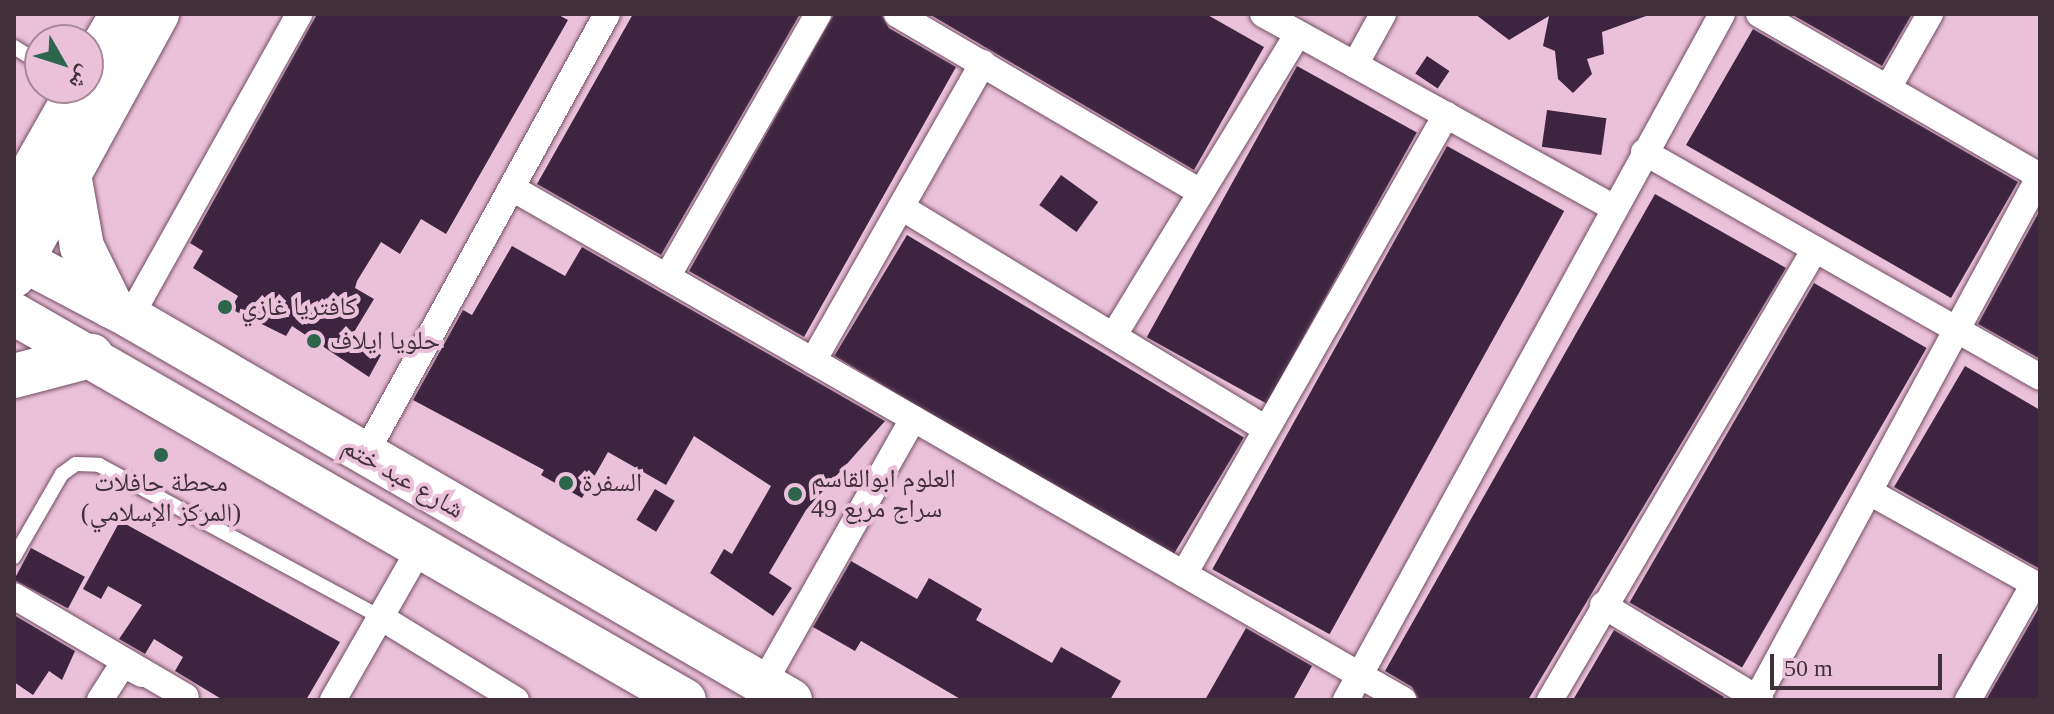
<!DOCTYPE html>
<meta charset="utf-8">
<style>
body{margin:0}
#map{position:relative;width:2054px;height:714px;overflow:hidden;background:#ebc1d9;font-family:"Times New Roman","Noto Naskh Arabic",serif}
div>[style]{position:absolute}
.building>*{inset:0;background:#3d2540;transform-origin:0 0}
.roads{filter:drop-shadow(0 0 2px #714d62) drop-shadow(0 0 2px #714d62)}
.lane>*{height:14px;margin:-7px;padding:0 7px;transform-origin:7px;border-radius:7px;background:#fff}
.street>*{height:26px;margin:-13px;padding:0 13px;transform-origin:13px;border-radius:13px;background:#fff}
.primary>*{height:42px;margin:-21px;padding:0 21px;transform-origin:21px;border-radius:21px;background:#fff}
.highway>*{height:44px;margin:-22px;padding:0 22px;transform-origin:22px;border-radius:22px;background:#fff}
.dots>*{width:22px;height:22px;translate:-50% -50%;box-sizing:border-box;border:4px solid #ebc1d9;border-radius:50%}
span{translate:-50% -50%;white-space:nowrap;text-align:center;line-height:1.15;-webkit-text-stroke:8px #ebc1d9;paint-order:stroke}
.poi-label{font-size:26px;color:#41303a}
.left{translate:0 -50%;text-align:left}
.street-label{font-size:26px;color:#41303a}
.frame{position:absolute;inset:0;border:16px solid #41303a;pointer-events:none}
.north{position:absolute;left:24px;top:24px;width:80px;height:80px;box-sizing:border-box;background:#ebc1d9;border:2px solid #a78799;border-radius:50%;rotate:129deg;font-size:22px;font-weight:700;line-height:32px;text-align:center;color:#41303a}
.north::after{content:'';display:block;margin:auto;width:28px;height:36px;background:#2d654d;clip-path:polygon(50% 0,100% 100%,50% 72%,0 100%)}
.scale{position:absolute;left:1770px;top:654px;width:172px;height:36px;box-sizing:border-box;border:4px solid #41303a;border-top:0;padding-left:10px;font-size:24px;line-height:28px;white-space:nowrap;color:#41303a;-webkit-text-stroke:6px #ebc1d9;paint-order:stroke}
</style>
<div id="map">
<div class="building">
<div style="clip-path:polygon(317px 14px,557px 14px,568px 20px,446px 234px,421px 219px,400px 254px,381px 242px,357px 281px,355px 288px,374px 299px,351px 337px,381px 355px,369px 377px,292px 326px,286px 336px,231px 309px,238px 296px,193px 268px,203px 251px,190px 243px)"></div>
<div style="clip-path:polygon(633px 14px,800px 14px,661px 255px,537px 184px)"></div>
<div style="clip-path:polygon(834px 14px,881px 14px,889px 28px,956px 67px,804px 337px,689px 271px)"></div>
<div style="clip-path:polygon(929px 14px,1206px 14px,1264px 47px,1194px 170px)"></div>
<div style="clip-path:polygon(1475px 14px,1645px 14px,1646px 16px,1602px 32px,1604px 54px,1587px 59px,1592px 74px,1573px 93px,1558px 79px,1555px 51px,1543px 46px,1549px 16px,1509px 40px)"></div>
<div style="clip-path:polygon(1791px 14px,1912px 14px,1882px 66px)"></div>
<div style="left:1753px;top:29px;width:306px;height:134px;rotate:30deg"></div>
<div style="left:1427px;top:56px;width:27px;height:21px;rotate:34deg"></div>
<div style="left:1297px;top:66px;width:137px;height:310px;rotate:29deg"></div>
<div style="left:1547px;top:110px;width:60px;height:37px;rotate:8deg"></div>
<div style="left:1447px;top:146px;width:134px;height:484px;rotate:29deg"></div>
<div style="left:1061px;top:175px;width:46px;height:37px;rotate:36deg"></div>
<div style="clip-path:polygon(1655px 194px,1786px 268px,1528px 700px,1419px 700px,1412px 687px,1385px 671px)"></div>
<div style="clip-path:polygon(2040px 210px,2040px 359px,1978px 324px)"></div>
<div style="left:907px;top:235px;width:393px;height:141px;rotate:31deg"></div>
<div style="clip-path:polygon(512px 246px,565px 276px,582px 247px,885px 421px,806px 510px,769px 573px,792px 588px,773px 616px,710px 573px,724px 549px,732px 554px,771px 486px,694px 436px,666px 485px,608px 452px,582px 498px,541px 475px,544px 470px,413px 400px,463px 310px,472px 315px)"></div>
<div style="left:1814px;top:283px;width:130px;height:369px;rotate:30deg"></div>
<div style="clip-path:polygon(1965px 366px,2040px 410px,2040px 569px,1894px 487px)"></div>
<div style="left:655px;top:489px;width:23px;height:36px;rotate:31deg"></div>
<div style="clip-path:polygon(120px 521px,340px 642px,306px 700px,223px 700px,175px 671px,183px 657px,154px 639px,145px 654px,119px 639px,142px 605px,108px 586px,101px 599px,83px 589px)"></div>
<div style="left:31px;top:548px;width:61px;height:36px;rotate:28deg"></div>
<div style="clip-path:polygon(851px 561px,917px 599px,929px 578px,982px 609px,976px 620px,1052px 663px,1061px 647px,1121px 681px,1110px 700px,962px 700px,861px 641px,855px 651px,813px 627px)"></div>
<div style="clip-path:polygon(2040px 606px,2040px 700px,1986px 700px)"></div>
<div style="clip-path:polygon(14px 615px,75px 651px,62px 680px,49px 671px,33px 695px,14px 682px)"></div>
<div style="clip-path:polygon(1246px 628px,1312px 666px,1293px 700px,1205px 700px)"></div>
<div style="clip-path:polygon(1614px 630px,1724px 697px,1723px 700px,1573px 700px)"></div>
</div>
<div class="roads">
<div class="lane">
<div style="left:14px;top:47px;width:31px;rotate:32deg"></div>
<div style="left:14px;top:557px;width:96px;rotate:-60deg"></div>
<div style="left:62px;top:474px;width:17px;rotate:-36deg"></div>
<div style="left:76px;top:464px;width:23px;rotate:2deg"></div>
<div style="left:99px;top:465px;width:322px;rotate:28.4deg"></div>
</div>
<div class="street">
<div style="left:897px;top:14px;width:352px;rotate:30.4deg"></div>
<div style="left:1263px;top:14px;width:399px;rotate:28.9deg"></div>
<div style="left:1759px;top:14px;width:324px;rotate:30deg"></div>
<div style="left:1355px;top:65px;width:58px;rotate:-61.2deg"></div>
<div style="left:1888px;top:88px;width:85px;rotate:-60.4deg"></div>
<div style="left:1644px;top:152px;width:455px;rotate:29.6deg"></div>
<div style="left:512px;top:188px;width:1028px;rotate:29.88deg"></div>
<div style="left:901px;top:207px;width:426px;rotate:31.3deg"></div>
<div style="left:667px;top:277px;width:303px;rotate:-60.1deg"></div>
<div style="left:130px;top:317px;width:347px;rotate:-60.8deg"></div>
<div style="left:1114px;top:335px;width:353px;rotate:-58.6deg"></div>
<div style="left:813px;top:361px;width:343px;rotate:-60.3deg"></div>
<div style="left:364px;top:456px;width:504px;rotate:-61.2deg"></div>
<div style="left:1871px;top:493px;width:193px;rotate:29.1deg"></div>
<div style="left:1184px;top:574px;width:529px;rotate:-60.28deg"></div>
<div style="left:14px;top:596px;width:199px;rotate:30.4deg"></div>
<div style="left:1603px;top:605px;width:184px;rotate:31.2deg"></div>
<div style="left:382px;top:618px;width:157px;rotate:31.5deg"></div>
<div style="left:763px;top:684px;width:305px;rotate:-60.5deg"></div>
<div style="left:1757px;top:698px;width:594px;rotate:-61.54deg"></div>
<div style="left:100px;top:700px;width:43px;rotate:-57.4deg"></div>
<div style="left:123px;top:664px;width:21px;rotate:28deg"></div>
<div style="left:333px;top:700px;width:175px;rotate:-60.2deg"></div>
<div style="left:1346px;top:700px;width:782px;rotate:-61.27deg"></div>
<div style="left:1550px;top:700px;width:523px;rotate:-59.56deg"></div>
<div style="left:1968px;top:700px;width:133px;rotate:-60.4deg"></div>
</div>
<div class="primary">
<div style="left:14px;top:256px;width:131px;rotate:27.7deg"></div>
<div style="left:130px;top:317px;width:764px;rotate:30.09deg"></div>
<div style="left:14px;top:314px;width:774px;rotate:29.91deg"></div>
</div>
<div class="highway">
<div style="left:88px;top:73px;width:68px;rotate:-60deg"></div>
<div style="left:69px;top:174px;width:74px;rotate:79.9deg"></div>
<div style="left:82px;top:247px;width:66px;rotate:63.8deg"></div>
<div style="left:14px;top:204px;width:133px;rotate:-60.4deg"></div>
<div style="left:14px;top:275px;width:298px;rotate:-61.3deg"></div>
<div style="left:14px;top:376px;width:80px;rotate:-14.6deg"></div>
</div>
</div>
<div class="dots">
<div style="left:225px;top:307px;background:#2d654d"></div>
<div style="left:314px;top:341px;background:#2d654d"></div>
<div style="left:161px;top:455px;background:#2d654d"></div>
<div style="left:566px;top:483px;background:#2d654d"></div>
<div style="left:795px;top:494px;background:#2d654d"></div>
</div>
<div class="poi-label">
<span class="left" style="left:241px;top:307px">كافتريا غازي</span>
<span class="left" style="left:330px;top:341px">حلويا ايلاف</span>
<span class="left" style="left:811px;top:494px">العلوم ابوالقاسم<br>سراج مربع 49</span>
<span style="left:161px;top:498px">محطة حافلات<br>(المركز الإسلامي)</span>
<span class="left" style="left:582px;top:483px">السفرة</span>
</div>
<div class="street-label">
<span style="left:403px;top:478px;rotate:30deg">شارع عبد ختم</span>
</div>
<div class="frame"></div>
<div class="north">ش</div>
<div class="scale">50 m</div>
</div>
